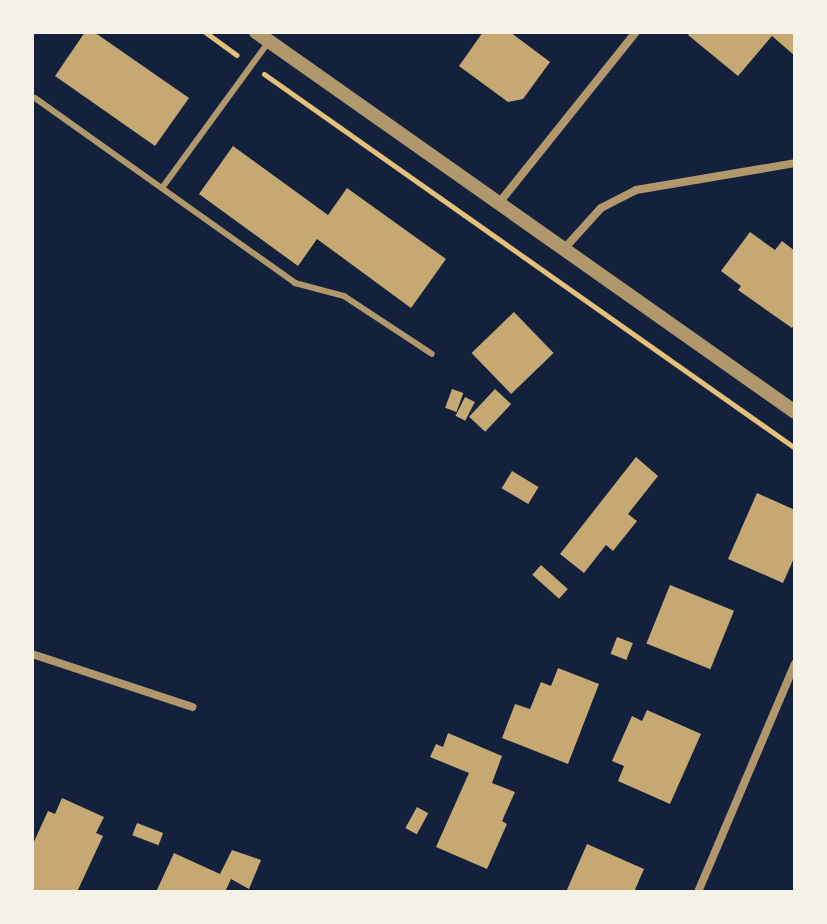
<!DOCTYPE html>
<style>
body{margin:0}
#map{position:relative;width:827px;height:924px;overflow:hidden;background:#14213d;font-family:"Alegreya Sans",sans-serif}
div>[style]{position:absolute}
.building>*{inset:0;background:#c6a872;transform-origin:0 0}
.path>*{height:5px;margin:-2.5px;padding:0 2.5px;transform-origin:2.5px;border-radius:2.5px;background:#e5c07b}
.service>*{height:6px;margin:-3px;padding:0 3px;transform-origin:3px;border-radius:3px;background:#b1986c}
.minor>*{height:8px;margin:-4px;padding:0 4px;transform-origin:4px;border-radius:4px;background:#b1986c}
.tertiary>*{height:14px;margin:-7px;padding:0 7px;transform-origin:7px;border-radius:7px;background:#b1986c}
span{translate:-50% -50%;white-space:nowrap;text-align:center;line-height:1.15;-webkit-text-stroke:8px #f6f1e7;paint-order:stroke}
.frame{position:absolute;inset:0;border:34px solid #f6f1e7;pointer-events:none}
</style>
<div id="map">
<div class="building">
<div style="clip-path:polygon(85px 32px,94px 32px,189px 98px,155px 146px,55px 76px)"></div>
<div style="clip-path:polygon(483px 32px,510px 32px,550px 62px,523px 99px,508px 102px,459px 66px)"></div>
<div style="clip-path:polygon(690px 32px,795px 32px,795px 56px,772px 36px,738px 76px,688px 35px)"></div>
<div style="clip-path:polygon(233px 146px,328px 215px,347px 188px,446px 259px,411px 308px,317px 239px,298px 266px,199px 194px)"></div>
<div style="clip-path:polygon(750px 232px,775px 250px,782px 241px,795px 251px,795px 324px,792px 328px,738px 290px,741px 286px,721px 271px)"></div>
<div style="left:514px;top:312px;width:57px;height:59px;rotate:46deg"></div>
<div style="left:452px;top:389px;width:12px;height:20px;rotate:20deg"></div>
<div style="left:495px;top:389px;width:22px;height:38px;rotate:43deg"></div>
<div style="left:465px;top:397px;width:11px;height:21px;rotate:27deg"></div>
<div style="clip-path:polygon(636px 457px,658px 476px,628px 514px,637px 521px,613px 551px,606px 545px,584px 573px,560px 554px)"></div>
<div style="left:512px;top:471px;width:31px;height:20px;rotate:31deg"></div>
<div style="clip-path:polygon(757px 493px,795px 510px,795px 556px,783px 583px,728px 559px)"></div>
<div style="left:541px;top:565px;width:36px;height:13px;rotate:42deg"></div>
<div style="left:670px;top:585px;width:69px;height:63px;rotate:22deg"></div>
<div style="left:617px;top:637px;width:17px;height:18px;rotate:21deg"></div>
<div style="clip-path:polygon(558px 668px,599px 684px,568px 764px,502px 738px,515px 704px,530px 709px,541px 682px,551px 686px)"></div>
<div style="clip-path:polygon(647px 710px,701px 734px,670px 804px,618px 781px,624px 766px,612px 761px,632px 716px,642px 721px)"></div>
<div style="clip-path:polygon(448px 733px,502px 756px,492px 783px,515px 792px,502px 821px,507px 824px,487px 869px,436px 847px,469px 773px,430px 757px,436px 744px,443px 747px)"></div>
<div style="clip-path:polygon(62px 798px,104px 817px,96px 833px,103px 836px,77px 892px,38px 892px,32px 889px,32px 846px,48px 811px,55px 814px)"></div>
<div style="left:417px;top:807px;width:13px;height:24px;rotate:29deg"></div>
<div style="left:137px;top:823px;width:28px;height:13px;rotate:21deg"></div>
<div style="clip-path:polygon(587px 844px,644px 869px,634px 892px,566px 892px)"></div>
<div style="clip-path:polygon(232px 850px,261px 860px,249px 889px,231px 879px,225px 892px,156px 892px,174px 853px,220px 874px)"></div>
</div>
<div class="path">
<div style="left:205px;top:32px;width:39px;rotate:36deg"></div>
<div style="left:264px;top:74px;width:649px;rotate:35.16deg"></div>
</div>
<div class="service">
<div style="left:35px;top:98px;width:319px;rotate:35.4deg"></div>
<div style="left:295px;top:283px;width:51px;rotate:14.9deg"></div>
<div style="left:344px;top:296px;width:105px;rotate:33.4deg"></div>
<div style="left:162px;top:188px;width:182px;rotate:-53.9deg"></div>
</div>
<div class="minor">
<div style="left:499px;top:203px;width:219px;rotate:-51.3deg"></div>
<div style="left:563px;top:250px;width:57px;rotate:-47.9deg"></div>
<div style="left:601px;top:208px;width:39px;rotate:-27deg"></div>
<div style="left:636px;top:190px;width:161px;rotate:-9.6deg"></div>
<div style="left:32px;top:654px;width:169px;rotate:18.3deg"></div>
<div style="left:698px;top:892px;width:248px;rotate:-67deg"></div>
</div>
<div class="tertiary">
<div style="left:256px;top:32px;width:659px;rotate:35.18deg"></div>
</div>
<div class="frame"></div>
</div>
